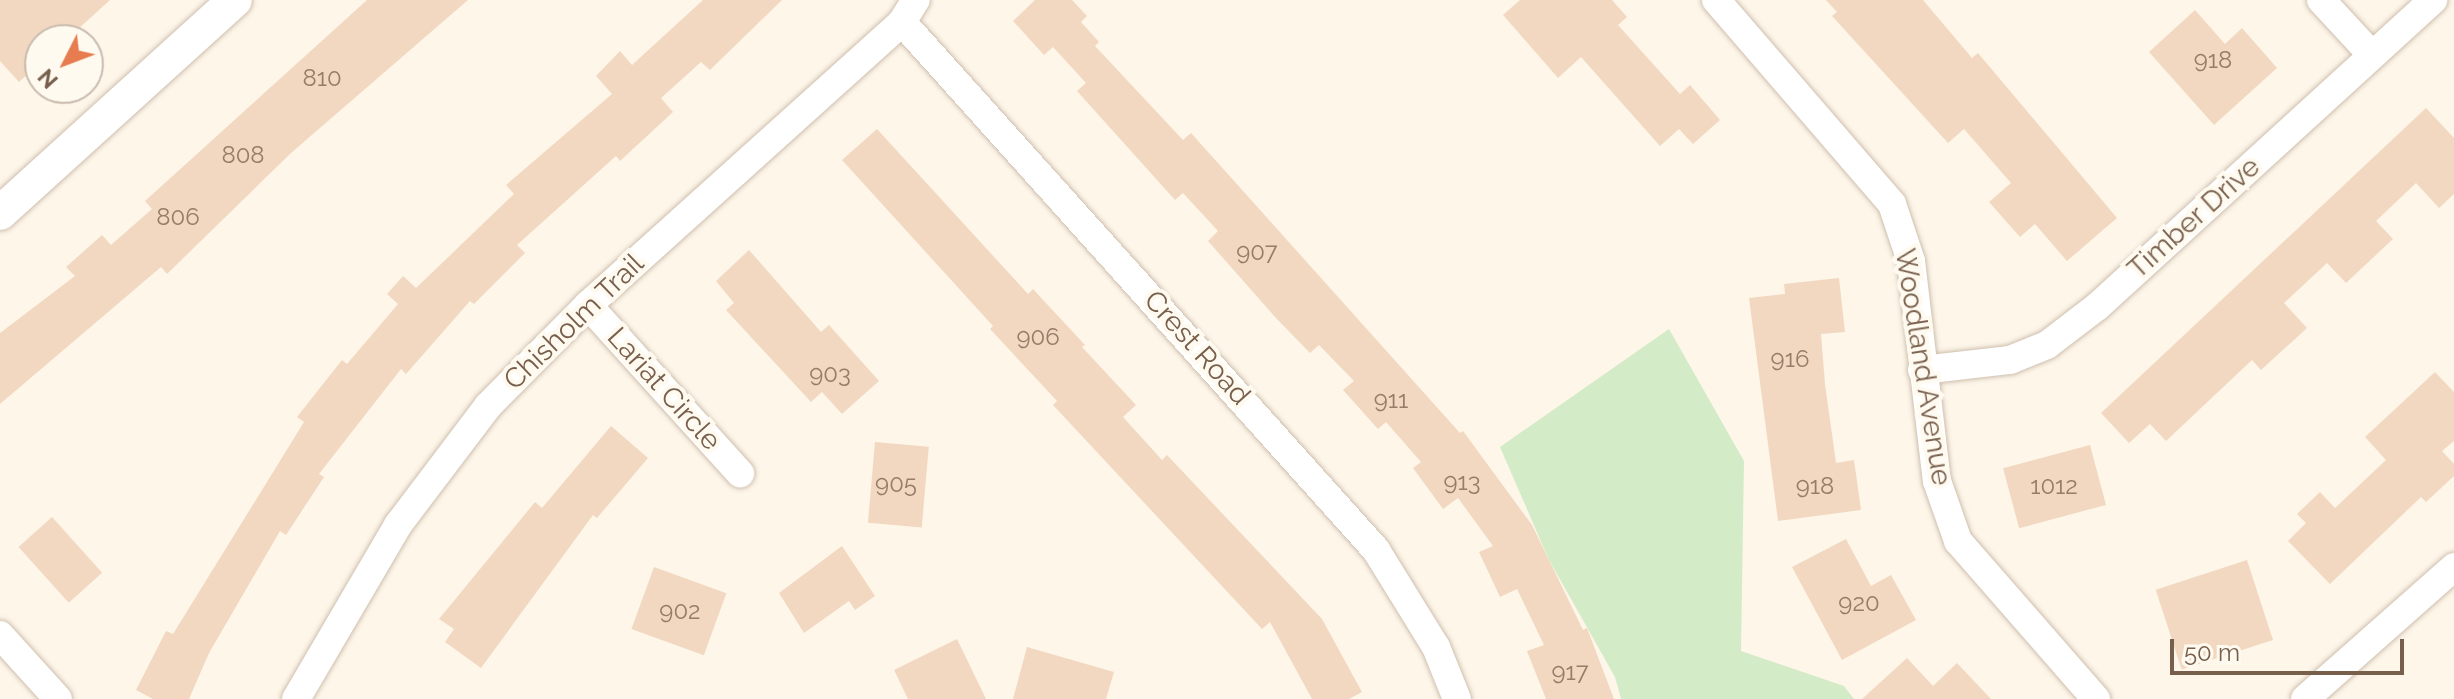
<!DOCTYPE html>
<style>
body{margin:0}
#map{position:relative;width:2454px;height:699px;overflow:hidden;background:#fdf6e9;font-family:Raleway,sans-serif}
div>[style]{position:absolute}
.green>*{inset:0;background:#d3ebc7}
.building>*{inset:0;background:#f2d8c1;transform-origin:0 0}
.roads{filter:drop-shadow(0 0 2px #cfbfae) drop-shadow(0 0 2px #cfbfae)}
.minor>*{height:28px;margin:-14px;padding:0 14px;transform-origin:14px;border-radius:14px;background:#fff}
.tertiary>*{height:34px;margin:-17px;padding:0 17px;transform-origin:17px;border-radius:17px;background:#fff}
span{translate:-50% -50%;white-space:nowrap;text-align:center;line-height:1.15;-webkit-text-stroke:8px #fffaf0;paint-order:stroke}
.number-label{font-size:24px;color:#967d69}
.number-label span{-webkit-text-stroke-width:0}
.street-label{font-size:28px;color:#785f4c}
.north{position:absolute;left:24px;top:24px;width:80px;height:80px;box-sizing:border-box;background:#fffaf0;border:2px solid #c9bcae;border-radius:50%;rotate:228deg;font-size:22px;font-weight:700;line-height:32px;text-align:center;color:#785f4c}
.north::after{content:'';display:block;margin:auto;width:28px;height:36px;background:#e67c4f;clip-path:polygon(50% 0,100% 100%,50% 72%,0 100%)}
.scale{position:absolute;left:2170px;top:639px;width:234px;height:36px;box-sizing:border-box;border:4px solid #785f4c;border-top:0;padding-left:10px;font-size:24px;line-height:28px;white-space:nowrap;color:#785f4c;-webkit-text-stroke:6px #fffaf0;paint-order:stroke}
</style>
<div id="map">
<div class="green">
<div style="clip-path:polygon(1669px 329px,1744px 461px,1741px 651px,1844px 686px,1854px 699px,1621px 699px,1615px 677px,1549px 560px,1500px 447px)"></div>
</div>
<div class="building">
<div style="clip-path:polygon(0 0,110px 0,66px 40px,40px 40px,40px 63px,19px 82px,0 61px)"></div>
<div style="clip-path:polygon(367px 0,468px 0,291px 153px,167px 274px,161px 267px,0 404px,0 333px,75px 276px,66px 267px,102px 235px,111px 245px,152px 209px,145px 201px)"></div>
<div style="clip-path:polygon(703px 0,782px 0,710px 70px,701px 62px,661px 98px,673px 112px,620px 161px,616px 156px,517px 245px,525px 253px,474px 304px,470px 301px,406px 374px,401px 369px,319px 474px,324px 477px,286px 535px,280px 531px,209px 653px,189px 699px,153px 699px,136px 690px,166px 631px,173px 634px,304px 422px,297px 417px,342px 360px,347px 364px,398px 304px,387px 294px,403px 276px,416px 288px,514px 194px,506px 185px,612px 94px,596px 76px,620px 51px,632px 65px)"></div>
<div style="clip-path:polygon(1035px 0,1072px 0,1087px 16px,1081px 22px,1099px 42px,1095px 46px,1183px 140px,1191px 133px,1460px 433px,1463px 431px,1532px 525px,1583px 630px,1587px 628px,1614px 699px,1546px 699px,1527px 651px,1544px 645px,1517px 589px,1500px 597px,1479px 552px,1493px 546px,1458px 498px,1443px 509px,1413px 468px,1421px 462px,1386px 422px,1378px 429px,1343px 390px,1354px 381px,1319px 345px,1310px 353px,1276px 318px,1208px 241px,1218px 231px,1183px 193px,1175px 200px,1077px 91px,1086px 83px,1053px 47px,1044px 55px,1013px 21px)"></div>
<div style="clip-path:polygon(1520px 0,1612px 0,1627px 17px,1618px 25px,1680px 94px,1690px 85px,1720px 120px,1693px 144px,1679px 129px,1660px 146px,1581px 57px,1558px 78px,1503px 15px)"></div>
<div style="clip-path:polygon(1826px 0,1923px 0,1972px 58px,1978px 53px,2117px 218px,2067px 261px,2035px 224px,2020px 237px,1989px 202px,2011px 183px,1964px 129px,1948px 143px,1832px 16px,1837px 12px)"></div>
<div style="clip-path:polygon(2195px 10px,2225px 44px,2242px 28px,2277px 68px,2214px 125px,2149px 52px)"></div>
<div style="clip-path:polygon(2426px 108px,2454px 138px,2454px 194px,2439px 208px,2416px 183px,2376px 221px,2393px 239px,2346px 283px,2327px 263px,2284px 303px,2307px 328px,2261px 370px,2252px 360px,2166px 441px,2150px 424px,2129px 443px,2101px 413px)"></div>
<div style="clip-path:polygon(877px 129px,1028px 294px,1033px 289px,1085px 345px,1082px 347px,1136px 405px,1123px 417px,1162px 460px,1167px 455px,1322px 619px,1362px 692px,1349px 699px,1312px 699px,1270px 622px,1262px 629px,1053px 405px,1057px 401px,990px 329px,993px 326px,842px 160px)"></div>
<div style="clip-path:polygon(749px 250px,821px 332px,829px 325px,879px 381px,842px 414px,822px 392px,811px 402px,726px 310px,734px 303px,716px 281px)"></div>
<div style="clip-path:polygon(1839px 278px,1845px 332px,1821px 334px,1825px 384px,1836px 463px,1854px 460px,1861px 510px,1778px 521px,1749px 298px,1785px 294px,1784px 284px)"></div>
<div style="clip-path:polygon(2435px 372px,2454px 392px,2454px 441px,2442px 451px,2454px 464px,2454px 476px,2426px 502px,2421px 497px,2330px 584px,2288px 541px,2306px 523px,2297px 514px,2320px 492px,2335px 508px,2386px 460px,2365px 437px)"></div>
<div style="clip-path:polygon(611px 426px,648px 458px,597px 518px,593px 515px,481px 668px,445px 642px,454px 629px,439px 619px,535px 502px,542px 508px)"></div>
<div style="left:875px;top:442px;width:54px;height:81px;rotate:5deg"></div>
<div style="left:2090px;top:445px;width:62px;height:90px;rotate:75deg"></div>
<div style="left:52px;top:517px;width:75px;height:45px;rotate:48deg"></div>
<div style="clip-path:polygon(1846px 539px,1871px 586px,1891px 575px,1916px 620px,1842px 660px,1792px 567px)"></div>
<div style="clip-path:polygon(842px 546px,875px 596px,855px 610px,849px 601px,804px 633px,779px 593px)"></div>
<div style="left:2247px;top:560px;width:84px;height:96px;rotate:72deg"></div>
<div style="left:654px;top:567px;width:77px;height:66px;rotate:20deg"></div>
<div style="clip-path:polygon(957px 639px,986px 699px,908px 699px,894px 670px)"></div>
<div style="clip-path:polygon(1027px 647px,1114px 672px,1106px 699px,1013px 699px)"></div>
<div style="clip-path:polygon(1907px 658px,1933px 686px,1957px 663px,1991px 699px,1862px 699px)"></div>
</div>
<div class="roads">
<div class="minor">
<div style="left:1716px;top:0;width:269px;rotate:49.2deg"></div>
<div style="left:1892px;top:204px;width:60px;rotate:71.6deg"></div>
<div style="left:1911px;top:261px;width:222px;rotate:83.3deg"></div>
<div style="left:1937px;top:481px;width:64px;rotate:70.7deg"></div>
<div style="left:1958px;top:541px;width:210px;rotate:48.9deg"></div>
<div style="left:2321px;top:0;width:74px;rotate:47.2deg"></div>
<div style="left:902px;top:22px;width:710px;rotate:48.08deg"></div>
<div style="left:1376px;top:550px;width:114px;rotate:58.3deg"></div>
<div style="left:1436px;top:647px;width:56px;rotate:68deg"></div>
<div style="left:588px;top:305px;width:227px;rotate:47.9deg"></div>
<div style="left:1922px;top:370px;width:89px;rotate:-6.5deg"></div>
<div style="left:2010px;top:360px;width:40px;rotate:-22deg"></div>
<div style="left:2047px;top:345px;width:64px;rotate:-37.4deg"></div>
<div style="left:2098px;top:306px;width:454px;rotate:-42.4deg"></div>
<div style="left:0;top:635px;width:86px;rotate:47.8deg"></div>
<div style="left:296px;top:699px;width:202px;rotate:-59.6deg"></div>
<div style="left:398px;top:525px;width:149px;rotate:-52.9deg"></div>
<div style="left:488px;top:406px;width:142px;rotate:-45.3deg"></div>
<div style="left:588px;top:305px;width:423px;rotate:-42deg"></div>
<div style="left:902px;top:22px;width:26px;rotate:-58deg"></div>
<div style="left:2305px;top:699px;width:199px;rotate:-41.5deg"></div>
</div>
<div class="tertiary">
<div style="left:0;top:213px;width:317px;rotate:-42.2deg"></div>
</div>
</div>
<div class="number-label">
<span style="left:2213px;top:60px">918</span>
<span style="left:322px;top:78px">810</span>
<span style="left:243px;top:155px">808</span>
<span style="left:178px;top:217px">806</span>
<span style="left:1257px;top:252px">907</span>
<span style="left:1038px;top:337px">906</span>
<span style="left:1790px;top:359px">916</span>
<span style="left:830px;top:374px">903</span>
<span style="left:1391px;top:400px">911</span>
<span style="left:1462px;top:482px">913</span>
<span style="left:896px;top:484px">905</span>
<span style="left:1815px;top:486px">918</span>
<span style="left:2054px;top:486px">1012</span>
<span style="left:1859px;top:603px">920</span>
<span style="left:680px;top:611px">902</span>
<span style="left:1570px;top:672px">917</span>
</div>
<div class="street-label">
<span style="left:2194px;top:218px;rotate:-42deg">Timber Drive</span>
<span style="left:574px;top:322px;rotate:-44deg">Chisholm Trail</span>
<span style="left:1197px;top:348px;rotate:48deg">Crest Road</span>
<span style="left:1923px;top:367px;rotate:81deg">Woodland Avenue</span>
<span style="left:664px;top:389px;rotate:48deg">Lariat Circle</span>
</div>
<div class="north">N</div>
<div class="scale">50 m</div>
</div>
